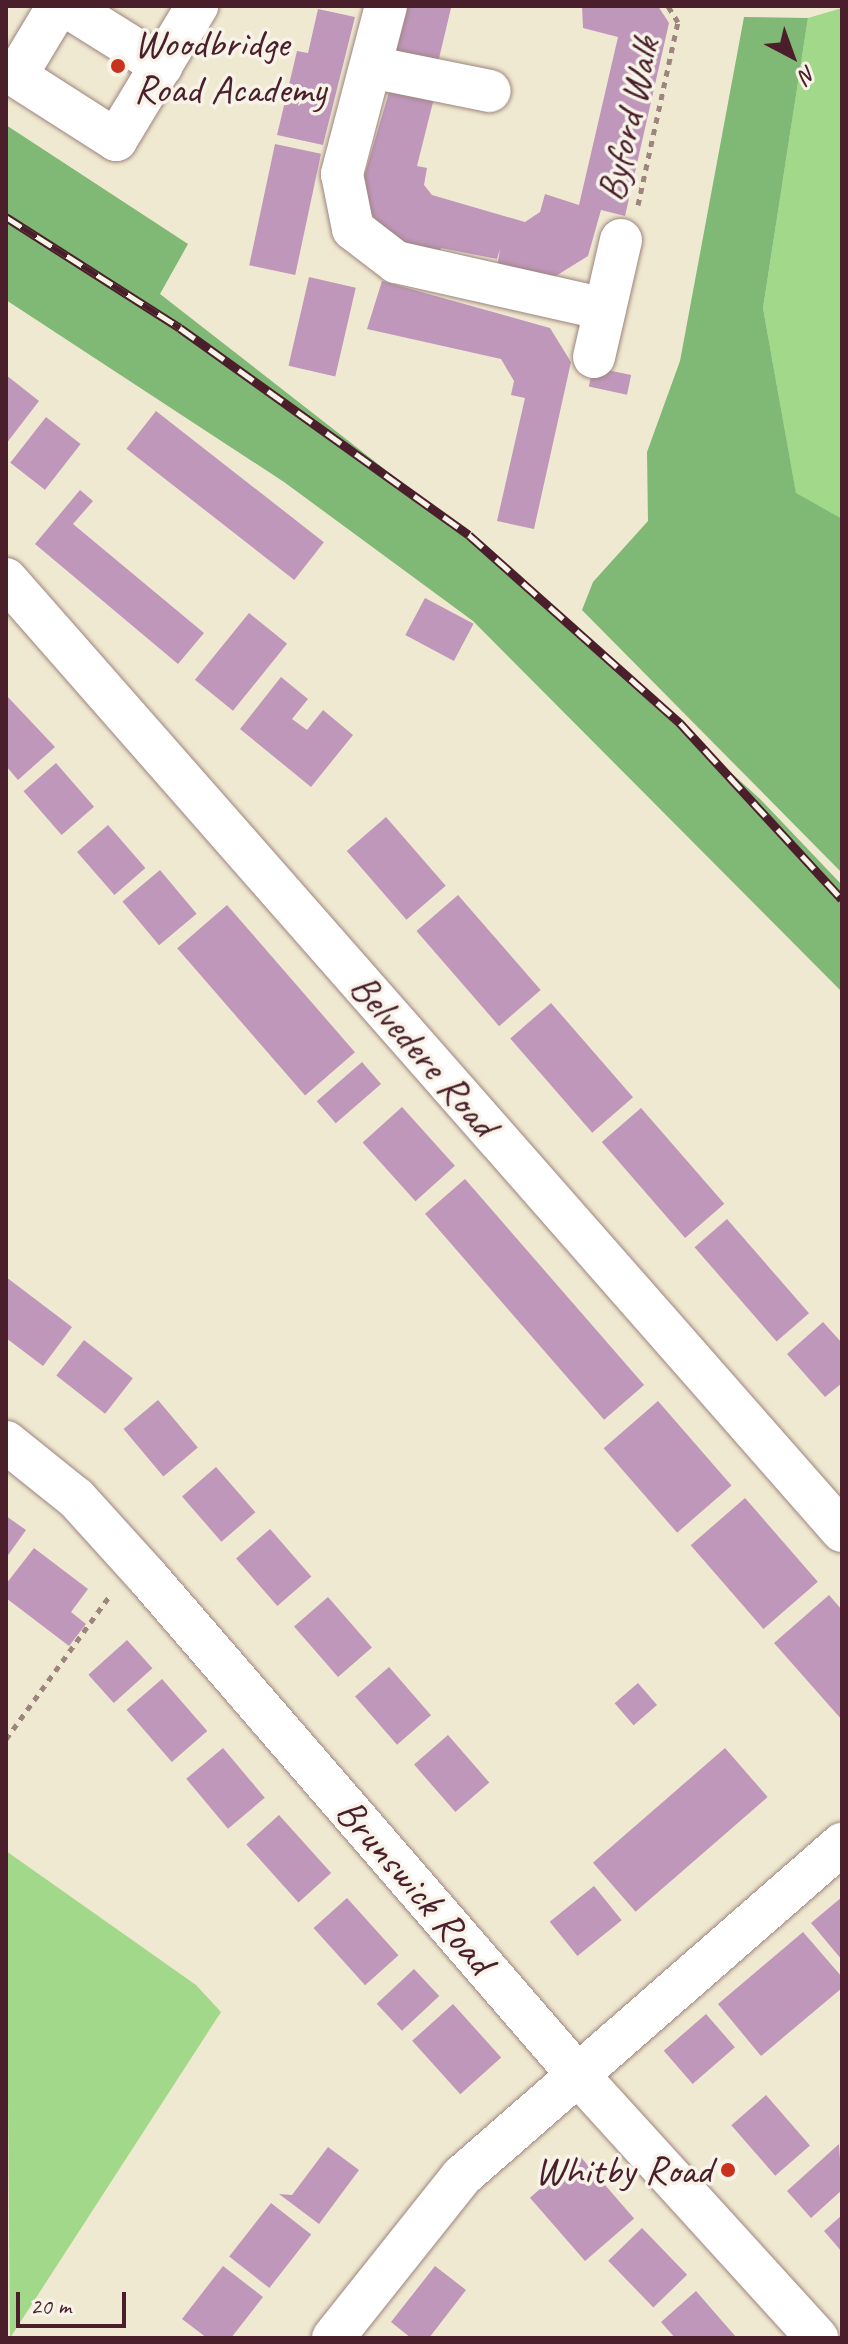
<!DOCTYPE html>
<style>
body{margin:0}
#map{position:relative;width:848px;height:2344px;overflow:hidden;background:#f0e9d1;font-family:Caveat,sans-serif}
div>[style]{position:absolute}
.green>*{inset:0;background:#a1d889}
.forest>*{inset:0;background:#80b875}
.building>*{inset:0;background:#bf97bb;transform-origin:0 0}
.path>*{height:5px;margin-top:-2.5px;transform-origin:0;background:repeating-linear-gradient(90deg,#9d847e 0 6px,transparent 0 12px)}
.roads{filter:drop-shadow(0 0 2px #9d847e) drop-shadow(0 0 2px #9d847e)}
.minor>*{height:42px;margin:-21px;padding:0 21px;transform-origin:21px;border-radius:21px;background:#fff}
.rail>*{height:9px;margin-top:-4.5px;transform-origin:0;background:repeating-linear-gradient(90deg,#f7f3e8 0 18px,#4a1f2b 0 36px);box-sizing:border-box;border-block:2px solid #4a1f2b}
.dots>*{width:22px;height:22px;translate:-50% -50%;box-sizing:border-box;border:4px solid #f7f3e8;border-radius:50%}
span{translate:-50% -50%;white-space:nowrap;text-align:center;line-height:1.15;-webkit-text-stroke:7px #f7f3e8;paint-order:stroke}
.poi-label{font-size:40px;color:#4a1f2b}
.left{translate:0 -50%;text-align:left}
.right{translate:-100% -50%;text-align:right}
.street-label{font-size:40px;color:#4a1f2b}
.frame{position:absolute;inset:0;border:8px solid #4a1f2b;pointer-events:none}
.north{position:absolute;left:752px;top:16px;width:80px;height:80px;-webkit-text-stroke:6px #f7f3e8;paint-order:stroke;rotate:139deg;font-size:22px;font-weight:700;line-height:32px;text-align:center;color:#4a1f2b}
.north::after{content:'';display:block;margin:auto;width:28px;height:36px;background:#4a1f2b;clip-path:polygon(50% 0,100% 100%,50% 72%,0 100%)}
.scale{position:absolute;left:16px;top:2292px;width:110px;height:36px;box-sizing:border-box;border:4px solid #4a1f2b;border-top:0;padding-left:10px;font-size:24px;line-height:28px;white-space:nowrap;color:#4a1f2b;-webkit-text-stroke:6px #f7f3e8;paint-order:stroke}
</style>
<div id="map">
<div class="green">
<div style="clip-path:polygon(842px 8px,842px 753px,763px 308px,808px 18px)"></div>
<div style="clip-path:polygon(6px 1851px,196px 1985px,221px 2012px,10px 2338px)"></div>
</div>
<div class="forest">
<div style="clip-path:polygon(744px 17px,808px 18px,763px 308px,796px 493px,842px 519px,842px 873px,582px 610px,593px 582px,648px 521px,647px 452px,680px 361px)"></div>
<div style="clip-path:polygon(6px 125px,188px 244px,160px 294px,478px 542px,760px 799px,842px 885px,842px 992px,473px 621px,284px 482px,6px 300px)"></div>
</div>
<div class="building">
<div style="clip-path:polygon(408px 6px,460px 6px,451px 8px,436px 71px,394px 60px)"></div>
<div style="clip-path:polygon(582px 6px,658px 6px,669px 23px,625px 216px,601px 210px,588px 256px,551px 279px,496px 274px,500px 249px,497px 259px,441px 248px,438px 257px,393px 242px,358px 197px,393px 79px,436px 90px,417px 166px,427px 168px,424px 185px,432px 195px,525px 222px,540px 212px,545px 194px,579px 205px,618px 37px,583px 28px)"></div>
<div style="clip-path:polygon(318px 9px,355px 17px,323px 145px,277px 135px,297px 51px,308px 53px)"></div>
<div style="left:275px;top:144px;width:47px;height:124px;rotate:12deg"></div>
<div style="left:309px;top:277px;width:48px;height:91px;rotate:13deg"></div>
<div style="clip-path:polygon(382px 281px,550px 328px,571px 362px,534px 529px,497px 521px,525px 398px,511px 395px,514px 381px,501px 359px,367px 329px)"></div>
<div style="left:593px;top:367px;width:39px;height:20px;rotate:12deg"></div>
<div style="clip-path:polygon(6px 375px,39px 401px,6px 444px)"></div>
<div style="left:156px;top:411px;width:213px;height:48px;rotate:38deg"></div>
<div style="left:46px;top:417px;width:44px;height:58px;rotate:38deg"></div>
<div style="clip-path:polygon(80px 490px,93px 501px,73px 524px,204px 633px,178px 664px,35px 544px)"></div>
<div style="left:425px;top:598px;width:55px;height:42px;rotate:28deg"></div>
<div style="left:249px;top:613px;width:49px;height:86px;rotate:39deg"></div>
<div style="clip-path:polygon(281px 677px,308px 699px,292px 719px,307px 730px,323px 710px,353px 735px,311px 787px,240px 729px)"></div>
<div style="clip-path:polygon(6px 695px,55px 747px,18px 780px,6px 766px)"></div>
<div style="left:56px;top:763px;width:58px;height:43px;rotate:49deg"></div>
<div style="left:386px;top:817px;width:91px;height:52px;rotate:49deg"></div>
<div style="left:108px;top:825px;width:57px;height:41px;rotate:49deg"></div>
<div style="left:160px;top:870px;width:57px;height:49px;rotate:50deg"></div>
<div style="left:458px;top:895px;width:126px;height:55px;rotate:49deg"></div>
<div style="left:227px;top:905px;width:195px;height:66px;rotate:49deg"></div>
<div style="left:551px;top:1003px;width:125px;height:54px;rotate:49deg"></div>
<div style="left:362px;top:1062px;width:29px;height:60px;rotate:49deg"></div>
<div style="left:402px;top:1107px;width:79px;height:53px;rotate:48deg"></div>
<div style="left:641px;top:1108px;width:127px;height:52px;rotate:49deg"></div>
<div style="left:465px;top:1179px;width:273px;height:53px;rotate:49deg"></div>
<div style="left:727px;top:1219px;width:125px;height:43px;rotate:49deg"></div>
<div style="clip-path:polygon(6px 1277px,72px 1327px,43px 1366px,6px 1338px)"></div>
<div style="clip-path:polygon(823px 1322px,842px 1343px,842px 1383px,825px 1397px,787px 1354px)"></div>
<div style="left:84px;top:1340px;width:62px;height:45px;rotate:38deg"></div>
<div style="left:158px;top:1400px;width:62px;height:45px;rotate:50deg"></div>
<div style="left:658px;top:1401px;width:112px;height:72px;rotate:49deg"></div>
<div style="left:216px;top:1467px;width:60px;height:45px;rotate:49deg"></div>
<div style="left:745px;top:1498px;width:111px;height:72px;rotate:49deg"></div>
<div style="clip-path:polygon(6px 1516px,26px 1530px,6px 1558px)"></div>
<div style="left:270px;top:1529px;width:63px;height:45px;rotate:49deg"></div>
<div style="clip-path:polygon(34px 1548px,88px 1589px,71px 1612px,86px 1624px,69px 1646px,6px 1598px,6px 1584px)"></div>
<div style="clip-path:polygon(829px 1595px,842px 1610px,842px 1720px,774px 1643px)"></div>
<div style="left:328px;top:1597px;width:67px;height:45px;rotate:49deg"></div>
<div style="left:127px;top:1640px;width:38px;height:52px;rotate:48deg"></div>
<div style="left:389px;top:1667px;width:64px;height:45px;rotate:49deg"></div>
<div style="left:162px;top:1679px;width:69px;height:47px;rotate:49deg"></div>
<div style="left:638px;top:1683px;width:29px;height:31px;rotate:49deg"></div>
<div style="left:448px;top:1735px;width:63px;height:45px;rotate:49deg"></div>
<div style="left:223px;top:1748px;width:65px;height:48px;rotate:50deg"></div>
<div style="left:725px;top:1748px;width:65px;height:175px;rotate:49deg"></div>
<div style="left:279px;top:1815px;width:78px;height:44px;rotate:48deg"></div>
<div style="left:594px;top:1886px;width:44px;height:57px;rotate:51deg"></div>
<div style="clip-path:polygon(842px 1897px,842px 1960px,811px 1923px)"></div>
<div style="left:347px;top:1898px;width:77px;height:45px;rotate:48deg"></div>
<div style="clip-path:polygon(803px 1932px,842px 1977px,842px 1988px,761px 2056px,718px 2004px)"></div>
<div style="left:414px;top:1969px;width:37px;height:51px;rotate:47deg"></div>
<div style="left:453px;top:2004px;width:72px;height:55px;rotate:48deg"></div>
<div style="left:706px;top:2014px;width:44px;height:56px;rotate:49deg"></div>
<div style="left:766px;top:2095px;width:67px;height:46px;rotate:49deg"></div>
<div style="clip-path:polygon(839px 2144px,842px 2190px,811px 2218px,787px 2191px)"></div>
<div style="clip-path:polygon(328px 2147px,359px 2170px,319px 2224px,279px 2194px,292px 2195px)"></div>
<div style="left:579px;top:2155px;width:84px;height:65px;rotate:49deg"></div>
<div style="left:271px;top:2203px;width:51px;height:68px;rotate:38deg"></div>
<div style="clip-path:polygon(842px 2215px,842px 2252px,824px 2231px)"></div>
<div style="left:642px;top:2228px;width:65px;height:47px;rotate:46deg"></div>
<div style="clip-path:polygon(223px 2266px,263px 2297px,231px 2338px,207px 2338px,182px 2319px)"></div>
<div style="clip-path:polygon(435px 2266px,466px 2290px,429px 2338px,411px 2338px,391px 2322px)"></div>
<div style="clip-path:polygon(696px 2291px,722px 2321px,737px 2338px,675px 2338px,661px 2322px)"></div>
</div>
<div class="path">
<div style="left:638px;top:205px;width:187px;rotate:-77.7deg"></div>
<div style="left:678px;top:22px;width:19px;rotate:-122deg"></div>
<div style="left:6px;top:1739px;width:179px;rotate:-54.1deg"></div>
</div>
<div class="roads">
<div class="minor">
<div style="left:58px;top:6px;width:82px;rotate:121deg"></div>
<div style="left:16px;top:76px;width:119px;rotate:32.6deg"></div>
<div style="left:116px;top:140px;width:157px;rotate:-58.8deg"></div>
<div style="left:66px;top:6px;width:113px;rotate:32deg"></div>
<div style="left:386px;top:6px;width:174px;rotate:104.7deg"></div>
<div style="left:342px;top:174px;width:56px;rotate:78.7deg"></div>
<div style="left:353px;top:229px;width:54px;rotate:37.5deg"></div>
<div style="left:396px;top:262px;width:214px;rotate:12.7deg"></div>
<div style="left:371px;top:67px;width:121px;rotate:11.4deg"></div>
<div style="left:594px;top:357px;width:120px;rotate:-77deg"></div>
<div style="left:6px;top:579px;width:1267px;rotate:48.71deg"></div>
<div style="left:6px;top:1442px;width:90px;rotate:38.7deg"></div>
<div style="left:76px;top:1498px;width:103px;rotate:47.8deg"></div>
<div style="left:145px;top:1574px;width:661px;rotate:49.17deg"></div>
<div style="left:577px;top:2074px;width:357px;rotate:47.7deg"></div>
<div style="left:333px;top:2338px;width:207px;rotate:-51.5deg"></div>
<div style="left:462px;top:2176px;width:505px;rotate:-41.14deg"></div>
</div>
</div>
<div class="rail">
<div style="left:6px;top:217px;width:206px;rotate:32.5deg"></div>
<div style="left:180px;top:328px;width:355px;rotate:35.6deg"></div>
<div style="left:469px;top:535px;width:283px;rotate:41.7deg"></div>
<div style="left:680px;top:723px;width:239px;rotate:47.4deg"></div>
</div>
<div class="dots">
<div style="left:118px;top:66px;background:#c8321e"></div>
<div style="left:728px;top:2170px;background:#c8321e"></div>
</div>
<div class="poi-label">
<span class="left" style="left:134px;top:66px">Woodbridge<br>Road Academy</span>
<span class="right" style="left:712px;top:2170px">Whitby Road</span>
</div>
<div class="street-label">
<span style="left:628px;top:119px;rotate:-77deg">Byford Walk</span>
<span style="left:424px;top:1055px;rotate:49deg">Belvedere Road</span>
<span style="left:415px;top:1886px;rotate:49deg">Brunswick Road</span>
</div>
<div class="frame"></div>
<div class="north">N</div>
<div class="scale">20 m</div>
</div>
